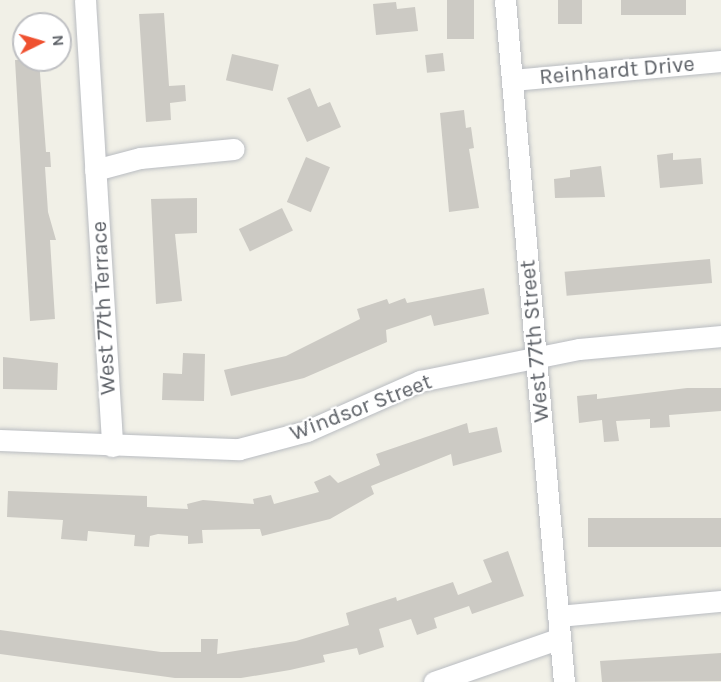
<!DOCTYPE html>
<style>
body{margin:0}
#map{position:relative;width:721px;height:682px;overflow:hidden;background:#f1f0e7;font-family:Karla,sans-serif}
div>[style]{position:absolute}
.building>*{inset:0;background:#cccac4;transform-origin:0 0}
.roads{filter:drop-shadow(0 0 2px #b9bcc1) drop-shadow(0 0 2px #b9bcc1)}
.minor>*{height:21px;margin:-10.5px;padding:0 10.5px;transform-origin:10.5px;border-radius:10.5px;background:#fff}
span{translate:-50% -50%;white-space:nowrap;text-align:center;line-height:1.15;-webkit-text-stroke:4.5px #fff;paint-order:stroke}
.street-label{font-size:22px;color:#5e6268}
.north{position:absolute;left:12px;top:12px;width:60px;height:60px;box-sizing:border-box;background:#fff;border:2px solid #bfc0c3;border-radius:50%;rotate:85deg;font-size:16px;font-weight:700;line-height:24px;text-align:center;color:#5e6268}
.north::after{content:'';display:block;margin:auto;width:21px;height:27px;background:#ef5130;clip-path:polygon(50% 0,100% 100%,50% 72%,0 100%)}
</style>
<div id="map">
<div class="building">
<div style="left:447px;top:0;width:27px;height:39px"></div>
<div style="left:558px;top:0;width:24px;height:24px"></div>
<div style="left:621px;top:0;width:65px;height:15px"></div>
<div style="clip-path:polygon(396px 2px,397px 9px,415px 7px,418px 31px,376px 35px,373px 4px)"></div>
<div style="clip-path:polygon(164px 13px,169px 86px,185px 85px,186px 101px,170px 103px,171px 120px,146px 122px,139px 14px)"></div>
<div style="left:443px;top:53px;width:18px;height:18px;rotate:84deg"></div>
<div style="left:232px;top:54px;width:48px;height:27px;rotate:13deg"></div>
<div style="clip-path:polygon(15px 60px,39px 60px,46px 152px,50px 152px,51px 167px,45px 167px,48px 212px,56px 240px,50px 240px,55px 319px,30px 321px)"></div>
<div style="clip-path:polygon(310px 88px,318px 107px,330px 102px,341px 127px,307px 142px,287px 98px)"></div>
<div style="clip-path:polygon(464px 110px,466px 128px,471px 127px,474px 148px,469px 149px,479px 208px,449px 212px,440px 113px)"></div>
<div style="clip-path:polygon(673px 153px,673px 160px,701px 158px,703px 184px,660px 188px,657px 155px)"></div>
<div style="left:306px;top:157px;width:26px;height:49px;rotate:23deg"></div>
<div style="clip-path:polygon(601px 166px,605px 197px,555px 198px,554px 179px,570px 177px,570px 170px)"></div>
<div style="clip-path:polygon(197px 198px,197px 233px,175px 234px,182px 301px,156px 304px,151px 199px)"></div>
<div style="left:282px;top:208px;width:25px;height:48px;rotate:64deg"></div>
<div style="left:710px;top:259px;width:24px;height:146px;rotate:85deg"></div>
<div style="clip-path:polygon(484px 288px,489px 314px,434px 326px,431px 315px,386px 330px,387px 342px,304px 378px,231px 396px,224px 370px,286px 356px,360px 319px,357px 309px,387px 299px,389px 304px,405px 298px,407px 303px)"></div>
<div style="clip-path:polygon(183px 353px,205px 354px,204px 401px,162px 400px,163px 373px,182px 374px)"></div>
<div style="clip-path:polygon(3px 357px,58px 363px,57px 390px,3px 389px)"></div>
<div style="clip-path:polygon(687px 388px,721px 388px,721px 411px,669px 415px,670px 427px,650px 428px,650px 419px,616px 421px,619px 441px,604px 442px,602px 420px,579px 423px,577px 396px,597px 394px,597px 399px)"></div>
<div style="clip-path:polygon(467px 423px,469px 433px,497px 427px,502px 452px,453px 466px,451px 454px,371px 486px,374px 494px,330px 519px,262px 536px,260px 529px,202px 530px,203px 543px,188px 544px,188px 536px,158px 534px,150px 536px,149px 547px,134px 546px,135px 535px,88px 531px,87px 541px,61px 539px,63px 520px,7px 517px,8px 491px,147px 496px,147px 507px,188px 509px,187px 504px,203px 500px,254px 504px,253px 499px,271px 495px,274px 504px,319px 492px,314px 482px,330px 475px,338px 483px,380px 465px,376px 454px)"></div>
<div style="left:721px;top:518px;width:29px;height:133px;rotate:90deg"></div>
<div style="clip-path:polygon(508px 551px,524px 596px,472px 614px,469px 606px,434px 618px,437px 628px,417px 635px,411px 619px,379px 629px,384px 647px,359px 655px,357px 648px,323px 655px,325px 662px,290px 670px,241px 678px,175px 678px,0 654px,0 630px,161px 652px,201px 652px,201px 639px,218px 639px,217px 654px,296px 641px,349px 625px,346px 613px,396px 597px,397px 601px,453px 582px,458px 595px,492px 582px,483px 560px)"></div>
<div style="clip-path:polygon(721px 653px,721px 681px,602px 682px,600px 661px)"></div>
</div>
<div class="roads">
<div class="minor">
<div style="left:85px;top:0;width:447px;rotate:86.5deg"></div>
<div style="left:505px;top:0;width:685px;rotate:85.06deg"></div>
<div style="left:512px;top:80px;width:210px;rotate:-5.2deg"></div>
<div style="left:95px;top:170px;width:47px;rotate:-14.9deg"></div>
<div style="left:140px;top:158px;width:94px;rotate:-5.5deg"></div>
<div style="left:0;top:440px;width:239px;rotate:2.2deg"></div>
<div style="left:239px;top:449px;width:70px;rotate:-14.8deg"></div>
<div style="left:307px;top:431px;width:124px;rotate:-23.9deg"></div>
<div style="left:420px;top:381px;width:162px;rotate:-11.4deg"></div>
<div style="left:579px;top:349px;width:143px;rotate:-5.2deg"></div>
<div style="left:558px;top:616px;width:164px;rotate:-5.3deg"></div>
<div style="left:434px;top:682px;width:133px;rotate:-19.2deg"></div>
</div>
</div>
<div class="street-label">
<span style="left:617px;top:71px;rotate:-5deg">Reinhardt Drive</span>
<span style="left:104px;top:308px;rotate:-93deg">West 77th Terrace</span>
<span style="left:535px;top:341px;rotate:-95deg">West 77th Street</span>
<span style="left:361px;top:408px;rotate:-21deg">Windsor Street</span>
</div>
<div class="north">N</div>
</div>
